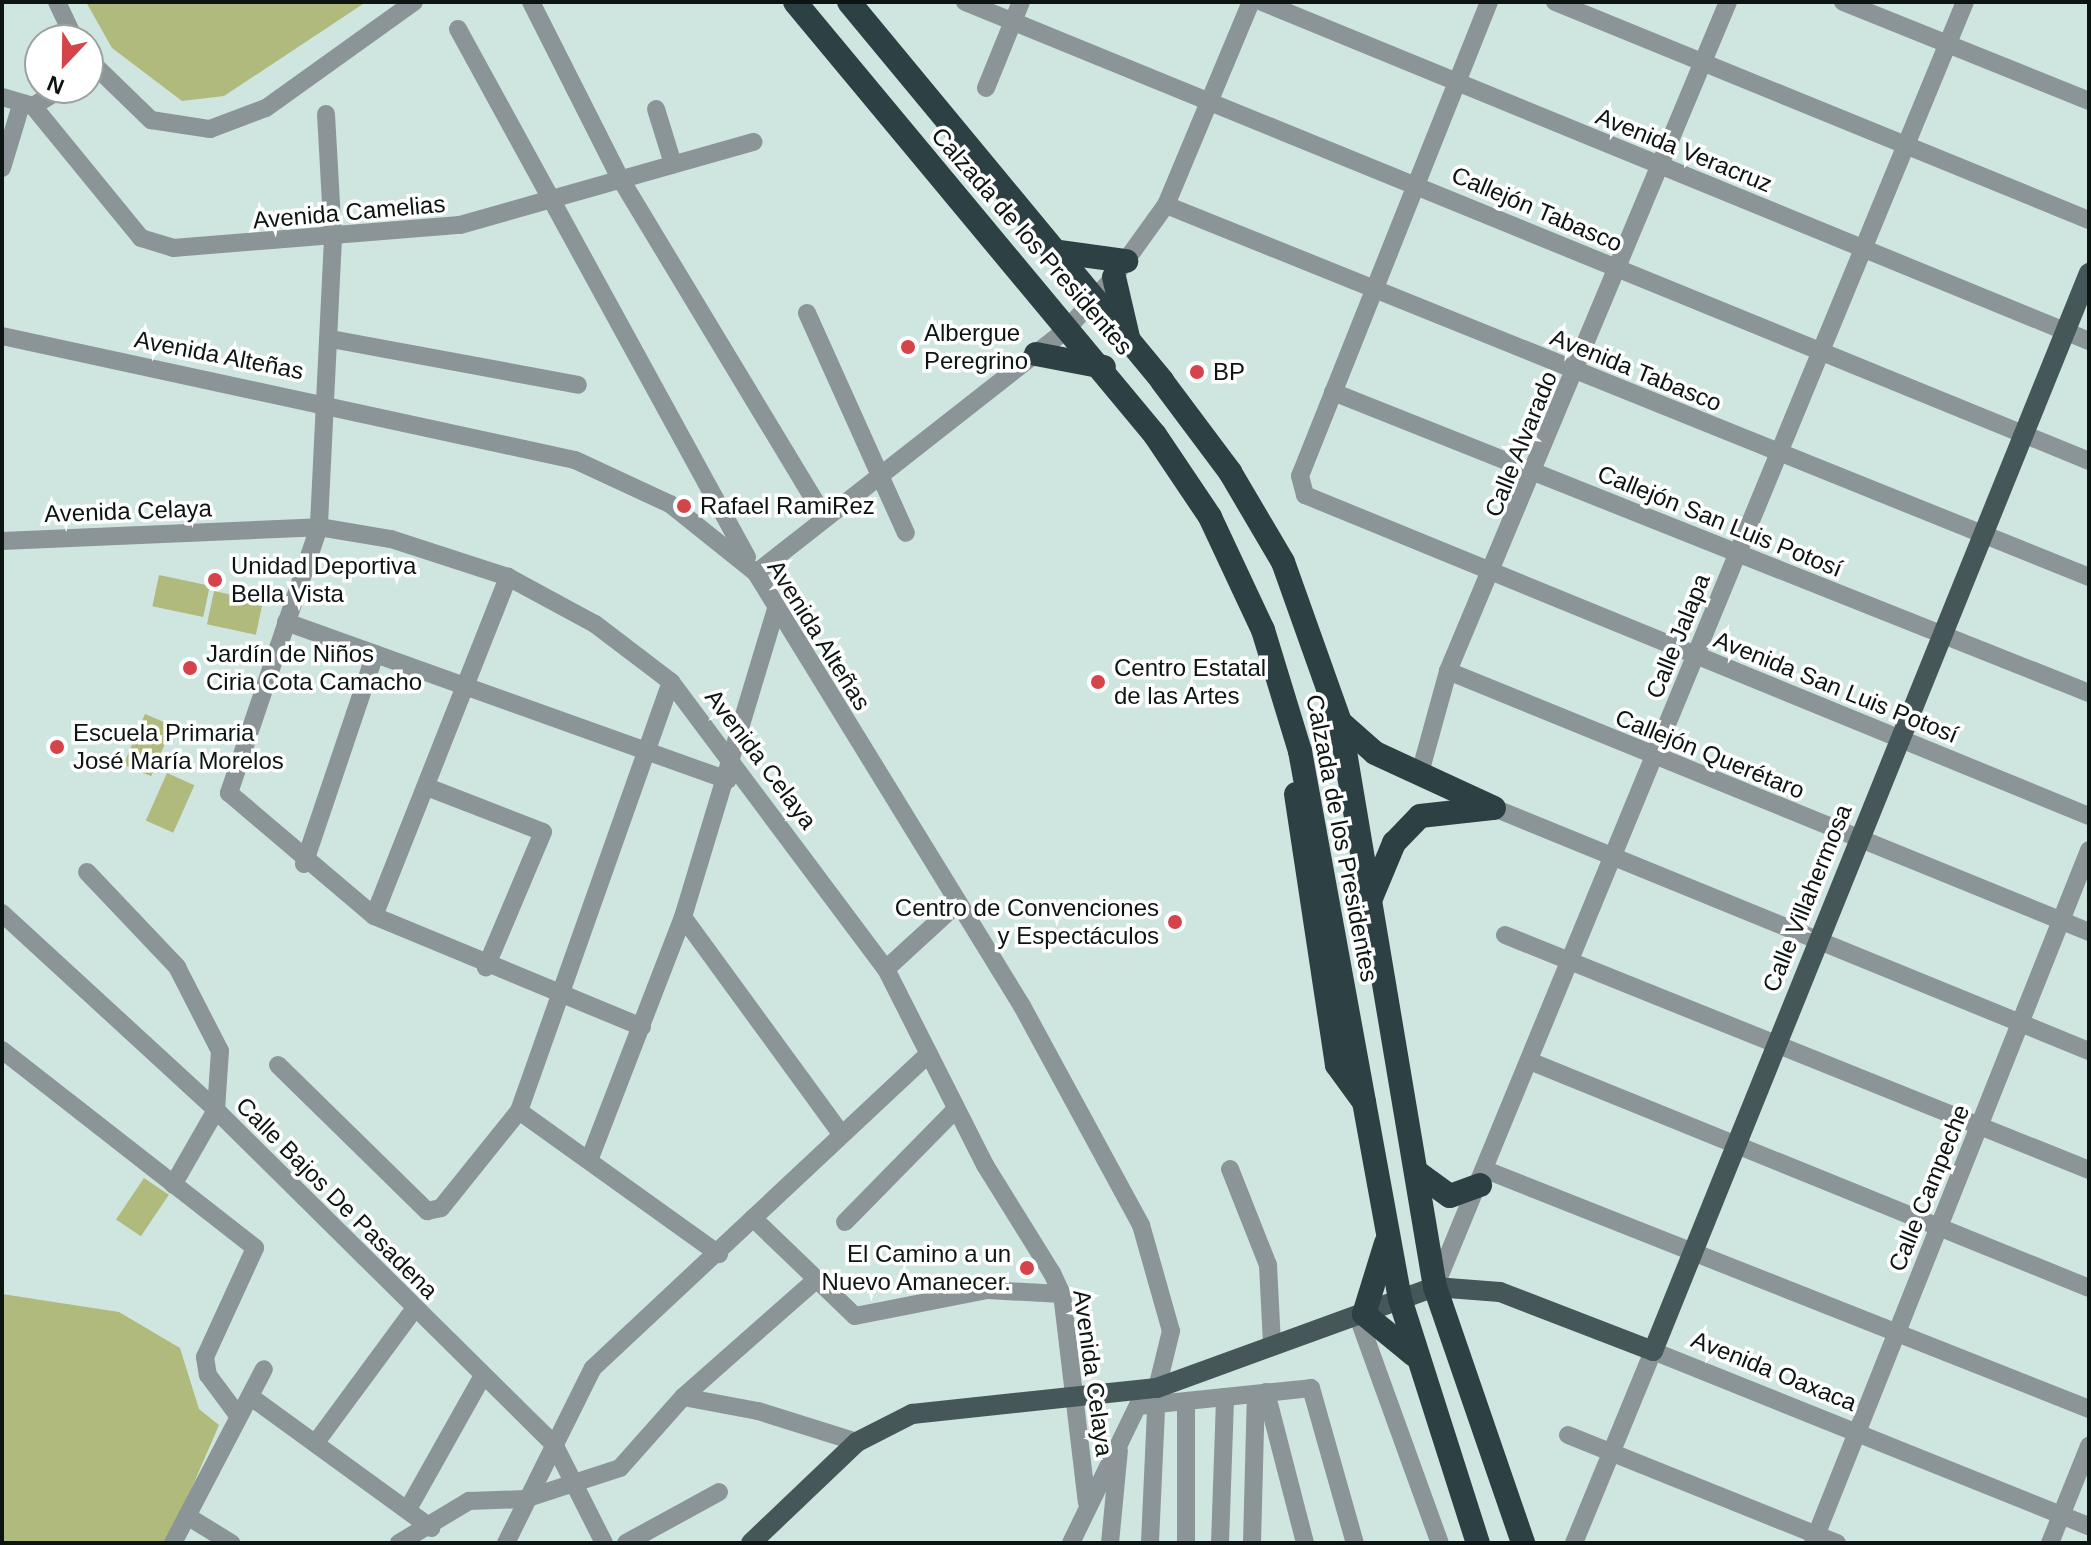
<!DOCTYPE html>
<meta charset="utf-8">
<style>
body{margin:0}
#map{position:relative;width:2091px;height:1545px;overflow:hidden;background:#cfe6e0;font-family:Arial,sans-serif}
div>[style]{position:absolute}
.green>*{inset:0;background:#afba7c;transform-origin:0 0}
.minor>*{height:18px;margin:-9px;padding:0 9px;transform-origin:9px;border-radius:9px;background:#8b9597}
.major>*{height:20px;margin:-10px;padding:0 10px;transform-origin:10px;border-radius:10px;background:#46575a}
.highway>*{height:24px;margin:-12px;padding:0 12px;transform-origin:12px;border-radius:12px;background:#2d4145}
.dots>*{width:22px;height:22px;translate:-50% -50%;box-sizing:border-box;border:4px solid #fff;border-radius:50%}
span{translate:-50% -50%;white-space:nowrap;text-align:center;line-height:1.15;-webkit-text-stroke:7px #fff;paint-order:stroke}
.street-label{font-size:24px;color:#0d1513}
.poi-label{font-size:24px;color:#0d1513}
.left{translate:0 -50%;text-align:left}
.right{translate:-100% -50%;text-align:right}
.frame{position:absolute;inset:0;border:4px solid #0d1513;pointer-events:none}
.north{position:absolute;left:24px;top:24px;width:80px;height:80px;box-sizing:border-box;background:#fff;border:2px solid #9ea1a1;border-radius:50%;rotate:202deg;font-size:22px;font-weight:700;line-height:32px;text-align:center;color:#0d1513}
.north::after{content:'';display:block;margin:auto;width:28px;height:36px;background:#d4444a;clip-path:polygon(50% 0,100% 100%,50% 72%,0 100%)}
</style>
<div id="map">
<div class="green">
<div style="clip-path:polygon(86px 2px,366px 2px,224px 96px,182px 101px,112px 48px)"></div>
<div style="left:159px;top:575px;width:52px;height:32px;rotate:12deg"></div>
<div style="left:214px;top:591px;width:50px;height:34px;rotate:12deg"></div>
<div style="left:145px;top:714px;width:30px;height:55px;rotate:23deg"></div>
<div style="left:167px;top:773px;width:30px;height:52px;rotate:24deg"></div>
<div style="left:144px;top:1178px;width:30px;height:50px;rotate:34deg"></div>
<div style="clip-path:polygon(2px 1294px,119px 1312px,180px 1348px,199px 1409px,219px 1425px,168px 1543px,2px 1543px)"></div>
</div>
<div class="minor">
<div style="left:57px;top:2px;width:42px;rotate:64.7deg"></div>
<div style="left:531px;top:2px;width:197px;rotate:63.2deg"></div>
<div style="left:620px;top:178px;width:393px;rotate:58.9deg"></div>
<div style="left:965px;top:2px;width:1214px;rotate:22.21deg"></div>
<div style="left:1262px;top:2px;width:894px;rotate:22.29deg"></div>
<div style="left:1489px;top:2px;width:510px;rotate:111.74deg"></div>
<div style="left:1300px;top:476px;width:20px;rotate:75deg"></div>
<div style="left:1305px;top:495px;width:847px;rotate:22.27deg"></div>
<div style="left:1555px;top:2px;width:577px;rotate:22.21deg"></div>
<div style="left:1843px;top:2px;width:265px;rotate:21.9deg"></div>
<div style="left:458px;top:29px;width:602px;rotate:61.31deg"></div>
<div style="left:88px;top:59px;width:88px;rotate:44.1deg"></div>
<div style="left:151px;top:120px;width:60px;rotate:8.7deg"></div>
<div style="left:210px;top:129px;width:60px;rotate:-20.6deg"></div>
<div style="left:266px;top:108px;width:182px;rotate:-35.6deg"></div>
<div style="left:986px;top:88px;width:93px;rotate:-67.9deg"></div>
<div style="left:2px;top:97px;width:32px;rotate:16deg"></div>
<div style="left:33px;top:106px;width:171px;rotate:50.7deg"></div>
<div style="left:141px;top:238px;width:34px;rotate:17deg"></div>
<div style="left:173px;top:248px;width:288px;rotate:-4.6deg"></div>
<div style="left:460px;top:225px;width:305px;rotate:-15.8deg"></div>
<div style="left:33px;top:106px;width:35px;rotate:-31deg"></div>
<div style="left:656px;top:109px;width:58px;rotate:72.8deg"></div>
<div style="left:326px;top:114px;width:124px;rotate:86.8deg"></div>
<div style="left:333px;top:238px;width:289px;rotate:92.8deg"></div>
<div style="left:319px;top:527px;width:281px;rotate:108.7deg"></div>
<div style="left:229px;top:793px;width:190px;rotate:40.3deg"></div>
<div style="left:374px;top:916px;width:290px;rotate:22.5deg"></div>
<div style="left:2px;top:168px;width:66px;rotate:-73.2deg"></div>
<div style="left:1166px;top:205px;width:995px;rotate:21.95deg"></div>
<div style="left:807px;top:313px;width:241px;rotate:65.8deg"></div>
<div style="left:2px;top:336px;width:586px;rotate:12.21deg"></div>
<div style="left:575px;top:460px;width:105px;rotate:24.9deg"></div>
<div style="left:670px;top:504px;width:110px;rotate:38.7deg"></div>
<div style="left:756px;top:573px;width:508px;rotate:58.44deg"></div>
<div style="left:1022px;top:1006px;width:249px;rotate:61.5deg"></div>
<div style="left:1141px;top:1225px;width:110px;rotate:74.2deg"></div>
<div style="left:1171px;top:1331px;width:59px;rotate:103.8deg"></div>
<div style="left:1157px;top:1388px;width:155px;rotate:92.6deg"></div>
<div style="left:331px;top:339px;width:251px;rotate:10.5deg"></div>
<div style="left:1333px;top:392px;width:814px;rotate:21.71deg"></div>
<div style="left:2px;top:541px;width:317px;rotate:-2.5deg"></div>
<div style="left:319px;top:527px;width:73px;rotate:9.5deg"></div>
<div style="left:391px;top:539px;width:123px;rotate:18deg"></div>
<div style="left:508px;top:577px;width:99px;rotate:28.4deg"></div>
<div style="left:595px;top:624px;width:96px;rotate:37.3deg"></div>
<div style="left:671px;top:682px;width:359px;rotate:53.2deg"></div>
<div style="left:886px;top:969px;width:220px;rotate:63.2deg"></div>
<div style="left:985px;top:1165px;width:127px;rotate:58.2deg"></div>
<div style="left:1052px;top:1273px;width:23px;rotate:65deg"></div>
<div style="left:1062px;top:1294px;width:210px;rotate:83.2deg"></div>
<div style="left:756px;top:573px;width:394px;rotate:-38.1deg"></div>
<div style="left:1066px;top:330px;width:72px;rotate:-47.8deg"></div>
<div style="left:1114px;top:277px;width:89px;rotate:-54.2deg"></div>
<div style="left:1166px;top:205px;width:220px;rotate:-67.3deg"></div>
<div style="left:286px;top:622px;width:469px;rotate:19.7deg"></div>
<div style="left:1448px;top:671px;width:692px;rotate:22.15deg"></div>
<div style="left:1420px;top:773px;width:106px;rotate:-74.6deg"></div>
<div style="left:1448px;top:671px;width:725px;rotate:-67.29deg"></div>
<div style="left:427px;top:787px;width:124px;rotate:21.2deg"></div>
<div style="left:543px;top:832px;width:147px;rotate:112.9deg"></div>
<div style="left:1494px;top:808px;width:643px;rotate:22.22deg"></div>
<div style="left:304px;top:864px;width:222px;rotate:-71.3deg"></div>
<div style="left:87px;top:872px;width:131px;rotate:46.5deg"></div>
<div style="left:177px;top:967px;width:94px;rotate:62.9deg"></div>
<div style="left:220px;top:1051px;width:59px;rotate:93.9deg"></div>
<div style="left:216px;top:1110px;width:86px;rotate:119.8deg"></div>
<div style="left:2px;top:913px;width:291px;rotate:42.6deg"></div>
<div style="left:216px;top:1110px;width:477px;rotate:44.7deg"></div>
<div style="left:555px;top:1446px;width:109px;rotate:63.2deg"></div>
<div style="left:374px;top:916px;width:365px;rotate:-68.4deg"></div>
<div style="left:683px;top:917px;width:266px;rotate:53.9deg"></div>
<div style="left:1505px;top:935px;width:630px;rotate:21.92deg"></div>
<div style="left:886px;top:969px;width:96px;rotate:-42.5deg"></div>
<div style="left:2px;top:1050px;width:321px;rotate:38deg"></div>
<div style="left:255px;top:1248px;width:120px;rotate:114.6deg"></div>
<div style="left:205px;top:1357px;width:18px;rotate:81deg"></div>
<div style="left:208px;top:1375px;width:49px;rotate:53.4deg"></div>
<div style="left:1532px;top:1062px;width:601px;rotate:22.08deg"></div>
<div style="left:278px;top:1065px;width:209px;rotate:44.4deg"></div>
<div style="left:427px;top:1211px;width:14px;rotate:-12deg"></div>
<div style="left:441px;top:1208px;width:124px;rotate:-51.2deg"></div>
<div style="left:519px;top:1111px;width:455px;rotate:-70.5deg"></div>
<div style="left:519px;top:1111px;width:246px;rotate:35.6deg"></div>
<div style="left:590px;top:1158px;width:258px;rotate:-68.9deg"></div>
<div style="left:683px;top:917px;width:322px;rotate:-73.2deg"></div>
<div style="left:1230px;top:1169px;width:103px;rotate:68.4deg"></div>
<div style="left:1268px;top:1265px;width:79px;rotate:87.1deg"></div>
<div style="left:1486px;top:1170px;width:649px;rotate:21.62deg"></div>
<div style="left:753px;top:1218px;width:141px;rotate:43.9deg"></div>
<div style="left:855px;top:1316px;width:135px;rotate:-11.1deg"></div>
<div style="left:987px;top:1290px;width:75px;rotate:3.1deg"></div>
<div style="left:845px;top:1222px;width:158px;rotate:-45.5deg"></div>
<div style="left:1435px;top:1287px;width:1390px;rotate:-67.59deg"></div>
<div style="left:1358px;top:1317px;width:240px;rotate:70.1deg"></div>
<div style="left:1266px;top:1392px;width:156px;rotate:75.5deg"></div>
<div style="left:251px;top:1397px;width:223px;rotate:36deg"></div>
<div style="left:683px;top:1397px;width:76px;rotate:10.6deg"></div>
<div style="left:758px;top:1411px;width:104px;rotate:17.4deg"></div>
<div style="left:1138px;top:1406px;width:174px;rotate:-5.9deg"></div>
<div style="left:1311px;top:1388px;width:161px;rotate:74.2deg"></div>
<div style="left:1568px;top:1435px;width:290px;rotate:21.9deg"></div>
<div style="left:317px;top:1441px;width:162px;rotate:-53.6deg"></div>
<div style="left:408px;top:1509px;width:151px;rotate:-60.7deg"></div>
<div style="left:187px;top:1516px;width:52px;rotate:31.5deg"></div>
<div style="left:173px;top:1543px;width:196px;rotate:-62.4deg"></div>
<div style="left:399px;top:1543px;width:82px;rotate:-31deg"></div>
<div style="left:469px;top:1501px;width:56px;rotate:-2deg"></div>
<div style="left:525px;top:1499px;width:100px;rotate:-18.1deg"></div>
<div style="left:620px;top:1468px;width:95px;rotate:-48.4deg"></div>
<div style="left:683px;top:1397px;width:179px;rotate:-41.4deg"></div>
<div style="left:506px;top:1543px;width:195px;rotate:-63.6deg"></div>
<div style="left:593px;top:1368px;width:460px;rotate:-43.1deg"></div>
<div style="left:626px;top:1543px;width:106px;rotate:-28.7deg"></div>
<div style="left:1071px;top:1543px;width:165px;rotate:-64.1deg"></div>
<div style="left:1110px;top:1543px;width:93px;rotate:-84.5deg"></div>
<div style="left:1186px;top:1543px;width:140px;rotate:-90deg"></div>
<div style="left:1220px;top:1543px;width:146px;rotate:-88deg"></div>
<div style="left:1252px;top:1543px;width:149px;rotate:-88.5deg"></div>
<div style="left:1574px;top:1543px;width:208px;rotate:-67.6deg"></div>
<div style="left:1653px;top:1351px;width:470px;rotate:21.9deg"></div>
<div style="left:1813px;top:1543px;width:746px;rotate:-68.28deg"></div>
<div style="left:2050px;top:1543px;width:105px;rotate:-68.1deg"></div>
</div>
<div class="major">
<div style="left:751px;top:1543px;width:146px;rotate:-43.6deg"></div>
<div style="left:857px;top:1442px;width:62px;rotate:-27deg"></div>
<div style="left:912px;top:1414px;width:246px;rotate:-6.1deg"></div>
<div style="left:1157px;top:1388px;width:296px;rotate:-20deg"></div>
<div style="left:1435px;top:1287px;width:65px;rotate:4.4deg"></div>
<div style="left:1500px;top:1292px;width:164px;rotate:21.1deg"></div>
<div style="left:1653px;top:1351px;width:1163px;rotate:-67.98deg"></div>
</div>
<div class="highway">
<div style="left:795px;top:2px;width:563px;rotate:50.26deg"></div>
<div style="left:1155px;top:435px;width:99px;rotate:56.1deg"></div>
<div style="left:1210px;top:517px;width:125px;rotate:64.9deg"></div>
<div style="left:1263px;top:630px;width:127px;rotate:73deg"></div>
<div style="left:1300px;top:751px;width:557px;rotate:79.66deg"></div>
<div style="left:1400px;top:1299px;width:256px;rotate:72.3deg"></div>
<div style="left:849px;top:2px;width:492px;rotate:50.4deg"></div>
<div style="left:1162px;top:381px;width:114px;rotate:53.2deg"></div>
<div style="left:1230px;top:472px;width:104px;rotate:59.5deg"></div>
<div style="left:1283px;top:562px;width:170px;rotate:70.4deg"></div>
<div style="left:1340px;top:722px;width:573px;rotate:80.46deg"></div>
<div style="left:1435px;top:1287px;width:271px;rotate:71deg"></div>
<div style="left:1052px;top:251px;width:75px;rotate:7.7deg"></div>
<div style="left:1114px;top:277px;width:62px;rotate:76.9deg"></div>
<div style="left:1036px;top:354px;width:69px;rotate:10.8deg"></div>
<div style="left:1341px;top:723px;width:45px;rotate:41.4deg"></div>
<div style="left:1375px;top:753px;width:131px;rotate:24.8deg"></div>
<div style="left:1296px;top:794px;width:274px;rotate:81.4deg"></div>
<div style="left:1337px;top:1065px;width:46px;rotate:53.9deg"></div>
<div style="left:1371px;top:898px;width:60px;rotate:-67.3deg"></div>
<div style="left:1394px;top:843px;width:37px;rotate:-46deg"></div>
<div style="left:1420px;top:816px;width:73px;rotate:-6.3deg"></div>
<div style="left:1418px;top:1173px;width:39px;rotate:36deg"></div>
<div style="left:1450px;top:1196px;width:32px;rotate:-20deg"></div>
<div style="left:1386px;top:1243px;width:74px;rotate:107.2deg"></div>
<div style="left:1364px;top:1314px;width:65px;rotate:39.4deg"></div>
</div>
<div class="dots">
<div style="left:908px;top:347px;background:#d4444a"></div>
<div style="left:1197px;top:372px;background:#d4444a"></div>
<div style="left:684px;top:506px;background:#d4444a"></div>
<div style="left:215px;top:580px;background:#d4444a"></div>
<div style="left:190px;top:668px;background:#d4444a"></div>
<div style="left:1098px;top:682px;background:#d4444a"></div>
<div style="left:57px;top:747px;background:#d4444a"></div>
<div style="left:1175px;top:922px;background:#d4444a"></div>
<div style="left:1027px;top:1268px;background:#d4444a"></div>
</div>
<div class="street-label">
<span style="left:1684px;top:150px;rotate:22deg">Avenida Veracruz</span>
<span style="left:1537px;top:209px;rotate:23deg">Callejón Tabasco</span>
<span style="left:349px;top:212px;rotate:-5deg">Avenida Camelias</span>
<span style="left:1032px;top:241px;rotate:49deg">Calzada de los Presidentes</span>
<span style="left:219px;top:355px;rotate:11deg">Avenida Alteñas</span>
<span style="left:1636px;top:370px;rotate:22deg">Avenida Tabasco</span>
<span style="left:1521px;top:444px;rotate:-68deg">Calle Alvarado</span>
<span style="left:128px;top:511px;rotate:-2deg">Avenida Celaya</span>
<span style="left:1720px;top:521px;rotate:22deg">Callejón San Luis Potosí</span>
<span style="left:819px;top:635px;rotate:58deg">Avenida Alteñas</span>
<span style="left:1678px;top:636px;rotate:-68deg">Calle Jalapa</span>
<span style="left:1836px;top:687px;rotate:22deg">Avenida San Luis Potosí</span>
<span style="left:1710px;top:754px;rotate:22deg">Callejón Querétaro</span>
<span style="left:761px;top:759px;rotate:53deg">Avenida Celaya</span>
<span style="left:1342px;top:838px;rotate:79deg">Calzada de los Presidentes</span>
<span style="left:1807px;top:898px;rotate:-68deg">Calle Villahermosa</span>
<span style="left:1929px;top:1188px;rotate:-68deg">Calle Campeche</span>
<span style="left:337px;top:1198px;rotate:45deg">Calle Bajos De Pasadena</span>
<span style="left:1774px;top:1371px;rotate:22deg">Avenida Oaxaca</span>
<span style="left:1093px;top:1373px;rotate:82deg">Avenida Celaya</span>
</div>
<div class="poi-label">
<span class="left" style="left:924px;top:347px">Albergue<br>Peregrino</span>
<span class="left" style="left:1213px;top:372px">BP</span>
<span class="left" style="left:700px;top:506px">Rafael RamiRez</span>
<span class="left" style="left:231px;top:580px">Unidad Deportiva<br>Bella Vista</span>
<span class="left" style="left:206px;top:668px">Jardín de Niños<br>Ciria Cota Camacho</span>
<span class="left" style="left:1114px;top:682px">Centro Estatal<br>de las Artes</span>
<span class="left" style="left:73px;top:747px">Escuela Primaria<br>José María Morelos</span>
<span class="right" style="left:1159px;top:922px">Centro de Convenciones<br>y Espectáculos</span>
<span class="right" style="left:1011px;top:1268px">El Camino a un<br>Nuevo Amanecer.</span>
</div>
<div class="frame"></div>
<div class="north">N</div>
</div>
